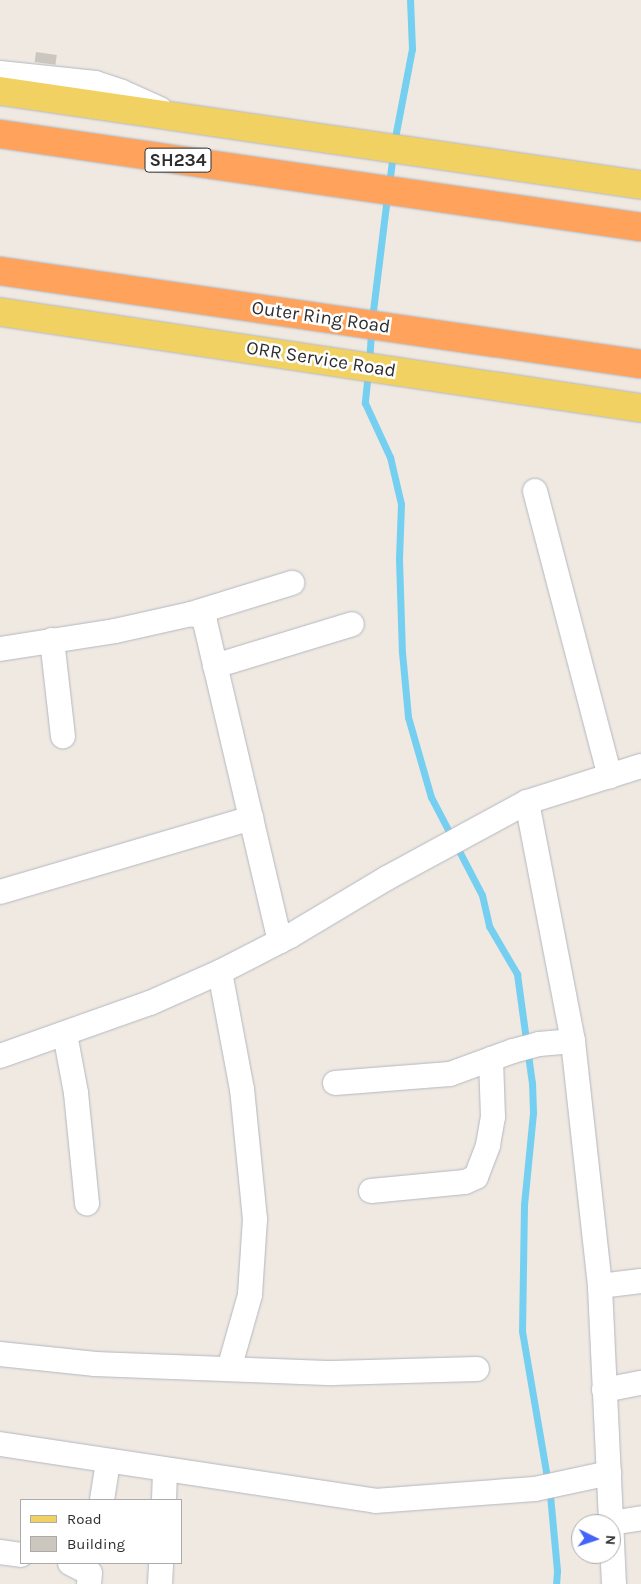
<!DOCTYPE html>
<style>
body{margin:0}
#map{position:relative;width:641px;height:1584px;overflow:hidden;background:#efe9e1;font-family:Karla,sans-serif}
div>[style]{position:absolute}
.stream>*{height:7px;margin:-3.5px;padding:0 3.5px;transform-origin:3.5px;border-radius:3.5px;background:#75cff0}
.building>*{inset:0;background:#cbc7bf;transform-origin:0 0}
.roads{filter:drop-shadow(0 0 1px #b4b7c1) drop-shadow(0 0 1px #b4b7c1)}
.minor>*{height:24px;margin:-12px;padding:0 12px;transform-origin:12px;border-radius:12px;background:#fff}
.major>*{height:28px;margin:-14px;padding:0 14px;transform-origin:14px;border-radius:14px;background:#f2d163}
.highway>*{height:28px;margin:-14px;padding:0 14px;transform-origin:14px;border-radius:14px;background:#ffa35c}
span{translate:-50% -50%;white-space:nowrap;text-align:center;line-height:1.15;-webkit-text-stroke:5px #fff;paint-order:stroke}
.shield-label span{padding:1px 4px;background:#fff;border:1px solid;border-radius:4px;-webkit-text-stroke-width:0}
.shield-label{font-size:18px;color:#2e2e2e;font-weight:700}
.street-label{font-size:19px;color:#2e2e2e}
.legend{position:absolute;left:20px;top:1499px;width:162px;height:65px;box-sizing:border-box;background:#fff;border:1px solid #ababab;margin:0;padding:6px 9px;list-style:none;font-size:15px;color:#2e2e2e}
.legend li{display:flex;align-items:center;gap:10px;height:25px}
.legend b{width:25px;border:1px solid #ababab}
.north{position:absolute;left:571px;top:1514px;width:50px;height:50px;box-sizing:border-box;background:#fff;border:1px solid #ababab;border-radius:50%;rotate:94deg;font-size:14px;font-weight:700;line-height:20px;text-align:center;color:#2e2e2e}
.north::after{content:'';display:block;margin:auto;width:18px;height:22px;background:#4264fb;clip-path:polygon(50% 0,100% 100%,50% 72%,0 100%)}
</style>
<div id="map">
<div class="stream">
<div style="left:394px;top:143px;width:96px;rotate:-79.2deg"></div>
<div style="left:412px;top:49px;width:49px;rotate:-92.3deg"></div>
<div style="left:389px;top:185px;width:31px;rotate:-83deg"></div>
<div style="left:372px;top:319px;width:124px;rotate:-83deg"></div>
<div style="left:369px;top:362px;width:32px;rotate:-86deg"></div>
<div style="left:368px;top:372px;width:31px;rotate:96deg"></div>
<div style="left:365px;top:403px;width:60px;rotate:65.2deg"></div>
<div style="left:390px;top:457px;width:48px;rotate:76.8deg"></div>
<div style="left:401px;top:504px;width:55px;rotate:92.1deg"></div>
<div style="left:399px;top:559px;width:93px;rotate:88.2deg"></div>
<div style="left:402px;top:652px;width:65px;rotate:84.7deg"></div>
<div style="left:408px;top:717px;width:83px;rotate:74deg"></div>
<div style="left:431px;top:797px;width:110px;rotate:62.5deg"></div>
<div style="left:482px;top:895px;width:32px;rotate:77deg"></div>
<div style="left:489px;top:926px;width:56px;rotate:59.7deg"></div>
<div style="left:517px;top:974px;width:110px;rotate:82.2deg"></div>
<div style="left:532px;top:1083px;width:30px;rotate:88deg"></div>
<div style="left:533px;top:1113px;width:92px;rotate:95.6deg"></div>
<div style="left:524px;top:1205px;width:126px;rotate:90.9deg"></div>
<div style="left:522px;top:1331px;width:166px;rotate:80.3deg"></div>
<div style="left:550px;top:1495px;width:76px;rotate:84.7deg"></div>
<div style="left:557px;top:1571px;width:13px;rotate:94deg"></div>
</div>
<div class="building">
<div style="left:36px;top:52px;width:21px;height:10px;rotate:8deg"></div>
</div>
<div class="roads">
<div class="minor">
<div style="left:0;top:73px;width:96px;rotate:6deg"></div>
<div style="left:95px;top:83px;width:28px;rotate:18deg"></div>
<div style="left:122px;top:92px;width:42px;rotate:24.1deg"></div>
<div style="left:535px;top:491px;width:295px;rotate:75.3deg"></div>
<div style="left:191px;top:614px;width:106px;rotate:-17.1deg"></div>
<div style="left:52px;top:640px;width:97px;rotate:83.5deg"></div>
<div style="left:0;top:649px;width:116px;rotate:-8.9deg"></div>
<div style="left:115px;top:631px;width:78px;rotate:-12.6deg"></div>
<div style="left:191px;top:614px;width:9px;rotate:13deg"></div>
<div style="left:200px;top:616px;width:8px;rotate:50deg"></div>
<div style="left:205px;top:622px;width:328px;rotate:76.8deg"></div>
<div style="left:215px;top:666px;width:143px;rotate:-17deg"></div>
<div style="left:0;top:892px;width:262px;rotate:-16.4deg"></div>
<div style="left:220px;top:972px;width:119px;rotate:79.4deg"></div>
<div style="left:242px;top:1089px;width:131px;rotate:84.3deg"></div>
<div style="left:255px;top:1219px;width:76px;rotate:93.8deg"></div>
<div style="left:250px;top:1295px;width:77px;rotate:105.8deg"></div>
<div style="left:65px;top:1034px;width:60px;rotate:79.4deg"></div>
<div style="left:76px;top:1093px;width:111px;rotate:84.3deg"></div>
<div style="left:0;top:1056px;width:159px;rotate:-19.5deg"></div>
<div style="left:150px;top:1003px;width:77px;rotate:-23.9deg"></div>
<div style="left:220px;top:972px;width:79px;rotate:-27.2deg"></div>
<div style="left:290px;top:936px;width:113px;rotate:-30.9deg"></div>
<div style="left:387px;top:878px;width:159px;rotate:-28.5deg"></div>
<div style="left:335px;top:1083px;width:115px;rotate:-4.5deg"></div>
<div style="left:450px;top:1074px;width:67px;rotate:-20.1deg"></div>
<div style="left:513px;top:1051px;width:27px;rotate:-15deg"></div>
<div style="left:539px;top:1044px;width:34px;rotate:-5deg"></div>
<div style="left:371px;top:1191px;width:94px;rotate:-5.5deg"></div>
<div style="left:465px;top:1182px;width:12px;rotate:-24deg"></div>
<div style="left:476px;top:1177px;width:34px;rotate:-69deg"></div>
<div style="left:488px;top:1145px;width:28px;rotate:-80deg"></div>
<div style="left:493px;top:1117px;width:58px;rotate:-92deg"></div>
<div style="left:600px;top:1286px;width:41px;rotate:-7deg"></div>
<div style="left:0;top:1354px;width:96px;rotate:6deg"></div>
<div style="left:95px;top:1364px;width:238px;rotate:2.2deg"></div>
<div style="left:333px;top:1373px;width:144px;rotate:-1.6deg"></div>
<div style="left:604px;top:1390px;width:38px;rotate:-11deg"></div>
<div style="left:0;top:1444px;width:379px;rotate:8.6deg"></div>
<div style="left:375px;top:1501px;width:160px;rotate:-4.3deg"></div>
<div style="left:535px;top:1489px;width:76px;rotate:-12.2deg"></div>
<div style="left:102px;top:1500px;width:38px;rotate:-81deg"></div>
<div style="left:164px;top:1500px;width:30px;rotate:-88deg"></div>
<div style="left:611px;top:1523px;width:30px;rotate:-9deg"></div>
<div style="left:0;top:1552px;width:21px;rotate:8deg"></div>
<div style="left:70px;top:1563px;width:22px;rotate:27deg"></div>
<div style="left:90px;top:1573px;width:11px;rotate:95deg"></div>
<div style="left:160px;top:1584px;width:21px;rotate:-87deg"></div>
<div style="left:614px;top:1584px;width:298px;rotate:-92.7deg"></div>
<div style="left:600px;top:1286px;width:246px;rotate:-96.3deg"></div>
<div style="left:573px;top:1041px;width:243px;rotate:-100.9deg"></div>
<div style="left:527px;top:802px;width:120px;rotate:-17.5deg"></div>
</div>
<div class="major">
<div style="left:0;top:91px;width:648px;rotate:8.34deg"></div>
<div style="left:0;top:312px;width:648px;rotate:8.52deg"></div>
</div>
<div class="highway">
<div style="left:0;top:134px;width:648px;rotate:8.26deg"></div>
<div style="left:0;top:271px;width:648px;rotate:8.26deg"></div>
</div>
</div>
<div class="shield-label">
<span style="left:178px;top:160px">SH234</span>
</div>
<div class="street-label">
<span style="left:321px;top:318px;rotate:8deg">Outer Ring Road</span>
<span style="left:321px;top:360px;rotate:9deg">ORR Service Road</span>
</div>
<ul class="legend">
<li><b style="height:6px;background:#f2d163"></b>Road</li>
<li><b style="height:14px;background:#cbc7bf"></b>Building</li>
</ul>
<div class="north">N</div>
</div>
